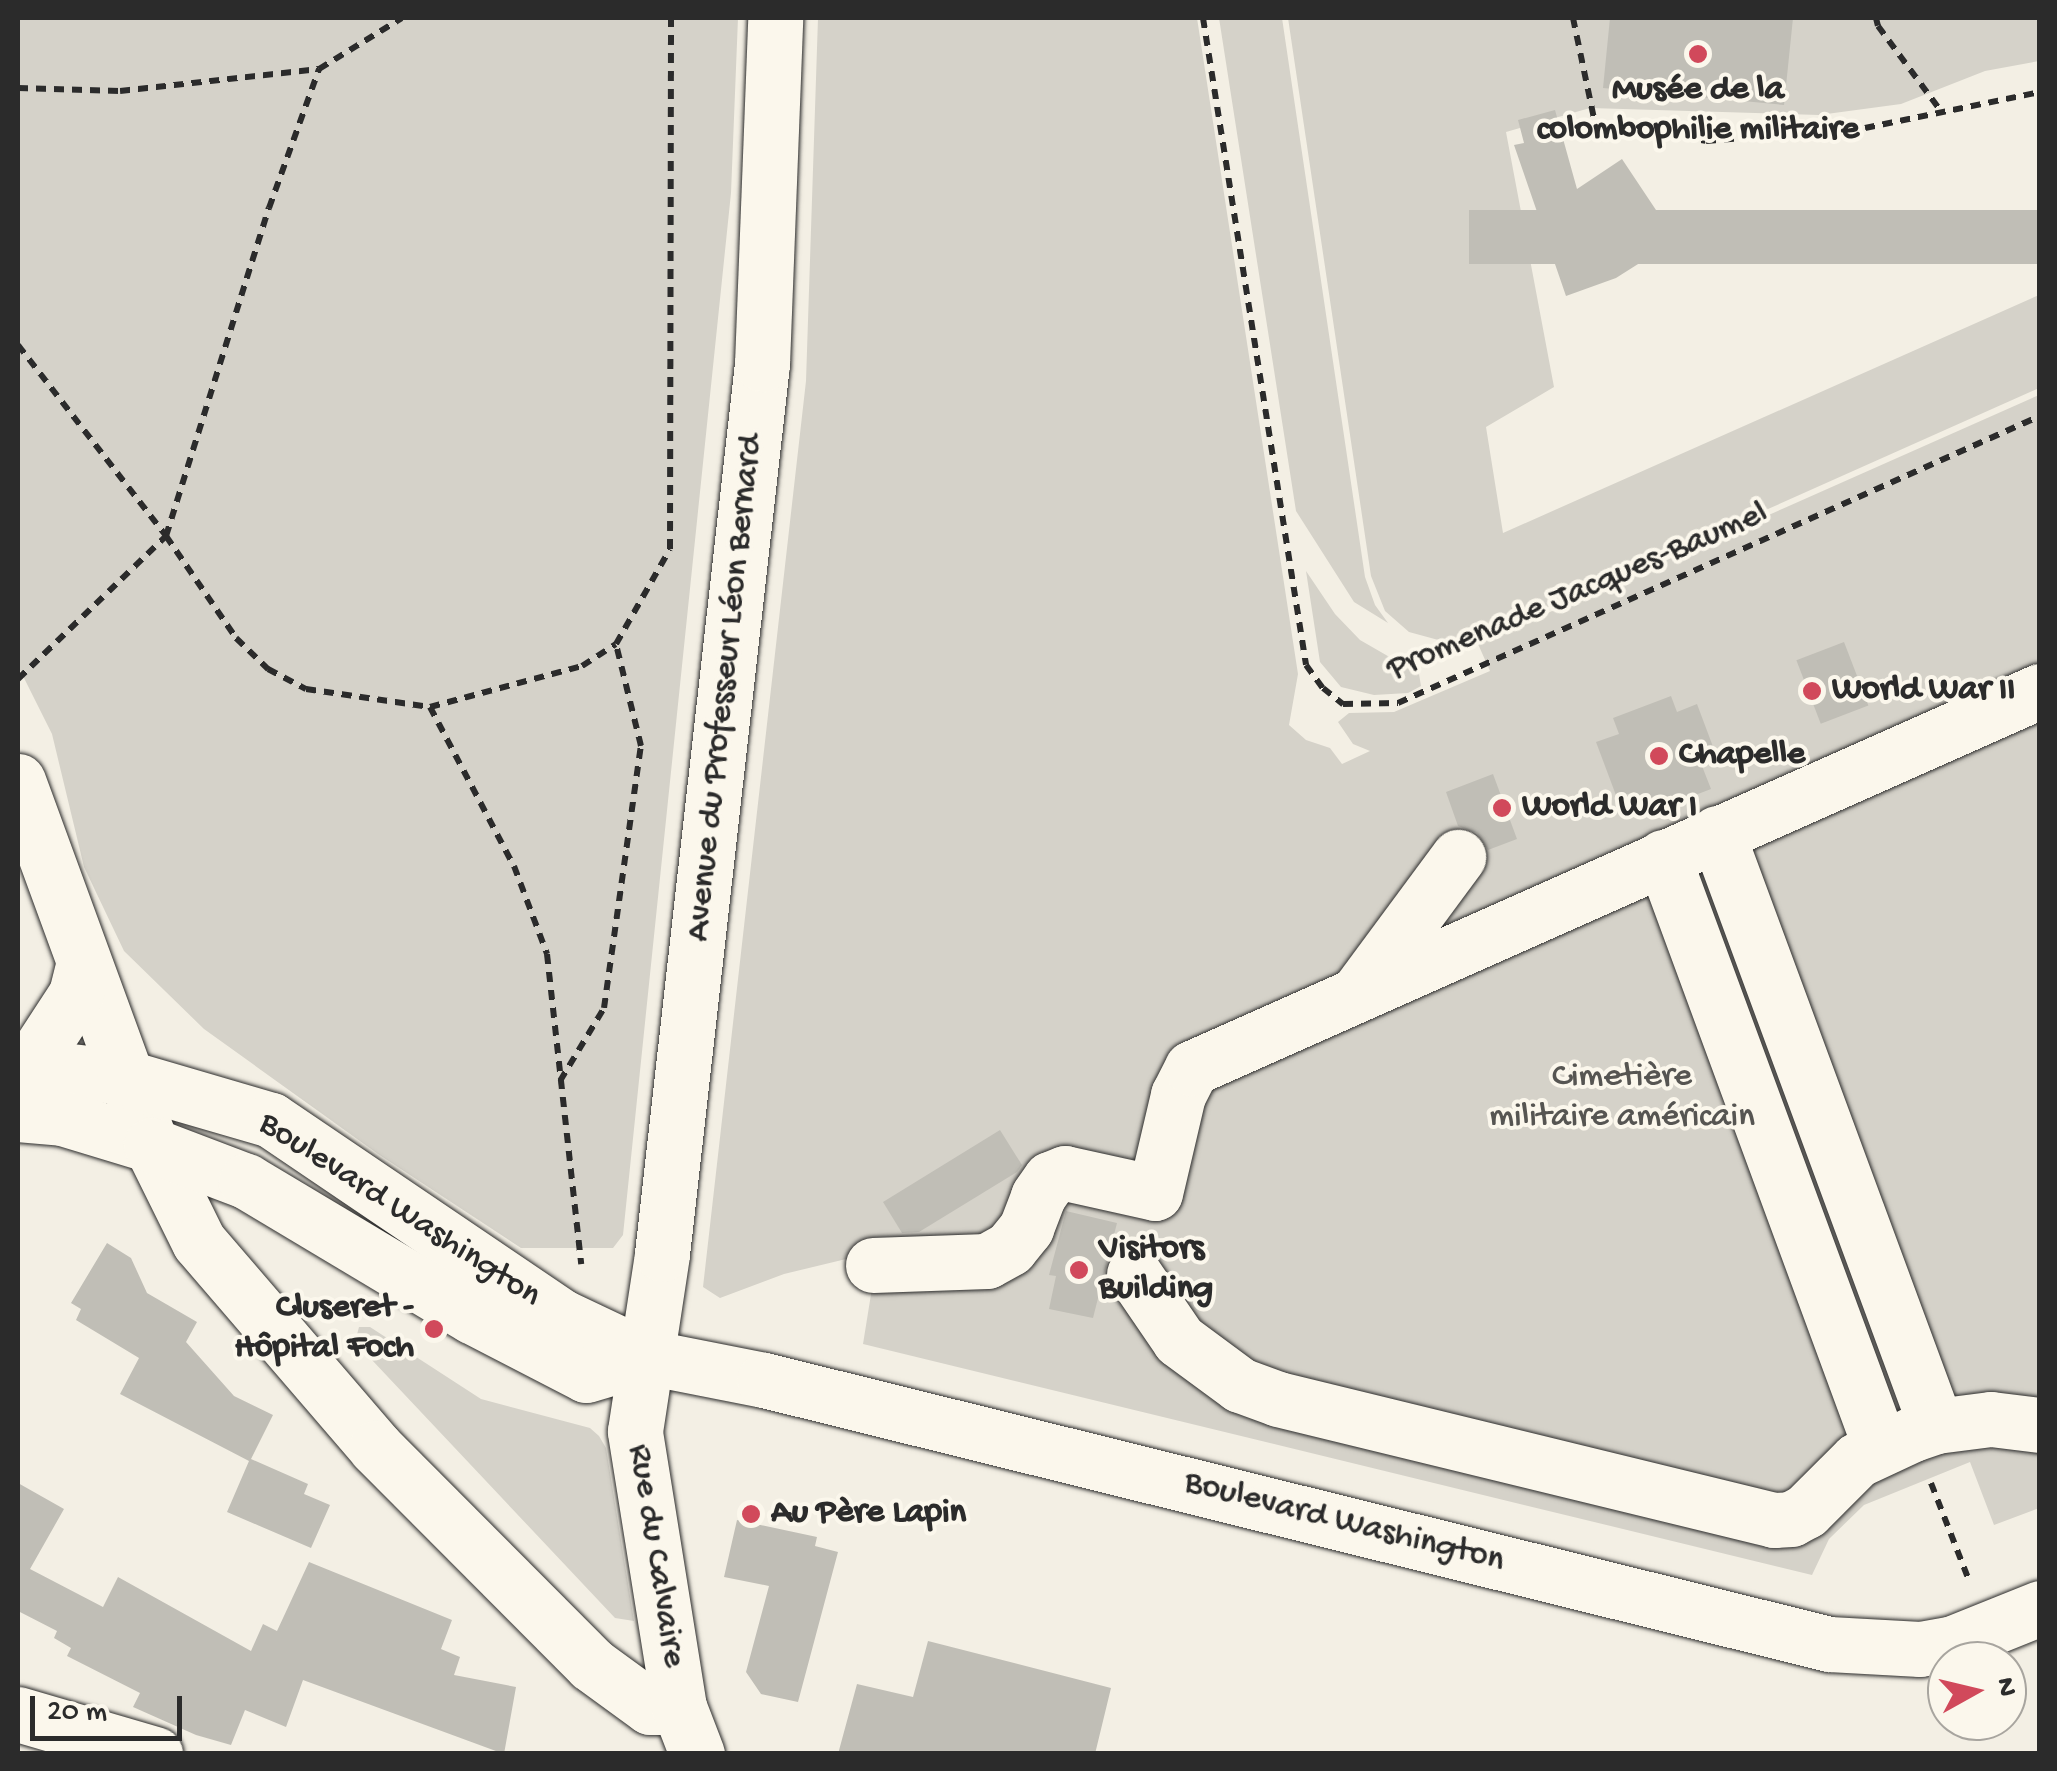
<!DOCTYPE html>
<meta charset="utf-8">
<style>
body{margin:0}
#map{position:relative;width:2057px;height:1771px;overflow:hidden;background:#f3efe4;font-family:"Gochi Hand",sans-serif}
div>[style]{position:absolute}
.green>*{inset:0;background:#d5d2c9}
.building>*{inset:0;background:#c0beb6;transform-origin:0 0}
.path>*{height:6px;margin-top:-3px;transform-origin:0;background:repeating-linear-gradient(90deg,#2b2b2b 0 10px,transparent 0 18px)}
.roads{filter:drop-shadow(0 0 2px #2b2b2b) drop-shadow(0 0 2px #2b2b2b)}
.minor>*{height:55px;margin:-27.5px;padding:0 27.5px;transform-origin:27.5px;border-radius:27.5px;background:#fbf7ec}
.dots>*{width:28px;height:28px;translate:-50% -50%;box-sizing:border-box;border:5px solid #fbf7ec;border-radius:50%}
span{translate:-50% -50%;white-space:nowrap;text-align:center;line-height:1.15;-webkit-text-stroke:8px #fbf7ec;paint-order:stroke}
.poi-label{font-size:35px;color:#2b2b2b;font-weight:700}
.left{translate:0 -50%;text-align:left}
.right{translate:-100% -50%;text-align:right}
.street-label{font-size:35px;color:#2b2b2b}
.park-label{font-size:35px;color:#565552}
.frame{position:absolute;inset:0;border:20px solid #2b2b2b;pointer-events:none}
.north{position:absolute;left:1927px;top:1641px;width:100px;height:100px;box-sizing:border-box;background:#fbf7ec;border:2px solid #a8a59f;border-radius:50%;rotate:82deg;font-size:28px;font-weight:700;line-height:40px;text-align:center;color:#2b2b2b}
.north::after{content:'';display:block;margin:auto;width:35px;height:45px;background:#d1495b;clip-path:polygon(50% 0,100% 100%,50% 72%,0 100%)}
.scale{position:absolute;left:30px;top:1696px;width:152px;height:45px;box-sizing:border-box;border:5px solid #2b2b2b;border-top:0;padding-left:12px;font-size:30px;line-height:35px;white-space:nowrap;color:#2b2b2b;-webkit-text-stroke:8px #fbf7ec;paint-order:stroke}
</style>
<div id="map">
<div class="green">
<div style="clip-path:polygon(18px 18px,738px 18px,731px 193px,623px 1235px,613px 1248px,521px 1248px,378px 1154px,204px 1029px,124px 951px,84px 867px,52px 734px,18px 666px)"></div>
<div style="clip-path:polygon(818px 18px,1197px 18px,1298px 674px,1289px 725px,1306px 740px,1330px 748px,1342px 764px,1370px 751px,1353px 744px,1338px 722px,1349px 713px,1394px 712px,1490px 671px,1478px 644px,2039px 395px,2039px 1508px,1994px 1525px,1970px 1462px,1864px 1505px,1829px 1539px,1812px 1575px,863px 1344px,872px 1288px,871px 1253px,784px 1274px,720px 1298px,703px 1287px,806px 381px)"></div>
<div style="clip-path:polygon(1219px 18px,1282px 18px,1365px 577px,1375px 605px,1388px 623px,1354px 602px,1296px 511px)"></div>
<div style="clip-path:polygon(1288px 18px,2039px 18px,2039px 61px,1985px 71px,1901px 104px,1819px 115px,1590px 108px,1506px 132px,1554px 387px,1486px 427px,1503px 533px,2039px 295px,2039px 388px,1488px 634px,1453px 644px,1409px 632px,1385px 611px,1371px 576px)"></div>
<div style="clip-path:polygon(1306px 571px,1335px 614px,1360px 640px,1419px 674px,1421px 686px,1408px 693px,1374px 695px,1341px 687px,1320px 662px)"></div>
<div style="clip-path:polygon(359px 1327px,370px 1327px,481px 1399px,590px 1428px,599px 1436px,606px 1448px,634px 1621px,615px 1618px,355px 1342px)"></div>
</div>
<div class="building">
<div style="clip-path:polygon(1610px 18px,1793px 18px,1784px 105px,1603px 88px)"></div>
<div style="clip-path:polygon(1555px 110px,1577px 189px,1622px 159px,1676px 240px,1616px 278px,1566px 296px,1514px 145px,1524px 143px,1518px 120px)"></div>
<div style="left:2040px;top:210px;width:54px;height:571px;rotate:90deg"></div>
<div style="left:1844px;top:642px;width:68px;height:51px;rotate:69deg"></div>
<div style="clip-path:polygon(1671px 696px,1677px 712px,1697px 704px,1718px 760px,1702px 766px,1711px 789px,1646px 814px,1634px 792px,1617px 798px,1596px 742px,1619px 734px,1613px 718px)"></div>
<div style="clip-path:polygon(1493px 774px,1517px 839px,1488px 850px,1477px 833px,1458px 826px,1446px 792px)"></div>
<div style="clip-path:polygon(1000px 1130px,1022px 1165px,1017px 1172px,919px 1232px,902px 1233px,883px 1202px)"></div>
<div style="clip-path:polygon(1066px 1211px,1117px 1223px,1093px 1318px,1049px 1309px,1056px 1276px,1049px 1275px)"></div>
<div style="clip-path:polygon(107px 1243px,131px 1258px,147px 1293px,197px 1322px,186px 1342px,234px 1396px,273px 1415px,251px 1459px,308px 1484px,304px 1494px,330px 1505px,311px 1548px,227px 1512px,249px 1461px,120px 1394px,139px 1358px,76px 1320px,81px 1309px,71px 1303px)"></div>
<div style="clip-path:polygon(18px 1483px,64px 1509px,30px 1569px,103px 1607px,118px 1577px,251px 1651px,263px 1624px,277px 1631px,309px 1562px,452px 1620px,441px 1649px,460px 1657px,454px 1675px,516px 1687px,504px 1754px,303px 1680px,286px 1727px,245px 1710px,231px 1745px,196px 1735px,133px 1707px,140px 1693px,67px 1656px,71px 1648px,54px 1638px,57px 1631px,18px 1611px)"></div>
<div style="clip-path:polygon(737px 1520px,817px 1537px,815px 1546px,838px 1552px,798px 1702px,761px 1694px,746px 1672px,769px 1586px,724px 1577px)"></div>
<div style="clip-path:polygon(928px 1641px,1111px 1688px,1095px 1754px,838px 1754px,857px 1684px,913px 1697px)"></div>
</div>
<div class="path">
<div style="left:1203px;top:18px;width:655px;rotate:80.95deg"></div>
<div style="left:1306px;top:665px;width:29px;rotate:54deg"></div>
<div style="left:1323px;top:688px;width:26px;rotate:39deg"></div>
<div style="left:1343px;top:704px;width:55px;rotate:-1deg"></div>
<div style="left:1398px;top:703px;width:703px;rotate:-24.09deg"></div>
<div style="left:1573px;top:18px;width:107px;rotate:78.2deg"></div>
<div style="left:1595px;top:123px;width:112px;rotate:9.2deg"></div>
<div style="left:1706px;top:141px;width:160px;rotate:-4.7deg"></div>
<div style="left:1865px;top:128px;width:179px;rotate:-11.6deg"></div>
<div style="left:1876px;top:18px;width:8px;rotate:76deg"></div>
<div style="left:1878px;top:26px;width:106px;rotate:53.5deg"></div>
<div style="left:18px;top:88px;width:102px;rotate:1.7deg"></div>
<div style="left:120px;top:91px;width:200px;rotate:-6.3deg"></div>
<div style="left:319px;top:69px;width:97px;rotate:-31.6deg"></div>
<div style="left:18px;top:345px;width:242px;rotate:52.2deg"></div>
<div style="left:166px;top:536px;width:124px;rotate:55.5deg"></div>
<div style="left:236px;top:638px;width:45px;rotate:44.1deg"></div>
<div style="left:268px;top:669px;width:43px;rotate:27.8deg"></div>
<div style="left:306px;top:689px;width:125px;rotate:8.3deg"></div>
<div style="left:430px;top:707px;width:180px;rotate:62.2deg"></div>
<div style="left:514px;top:866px;width:94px;rotate:69.4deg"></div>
<div style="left:547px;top:954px;width:312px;rotate:83.7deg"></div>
<div style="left:18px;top:679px;width:206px;rotate:-44deg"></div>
<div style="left:166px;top:536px;width:344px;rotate:-72.6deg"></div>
<div style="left:269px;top:208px;width:148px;rotate:-70.2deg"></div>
<div style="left:430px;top:707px;width:157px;rotate:-15.1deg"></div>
<div style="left:582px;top:666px;width:40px;rotate:-32.9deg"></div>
<div style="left:560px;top:1081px;width:85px;rotate:-58.9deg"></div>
<div style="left:604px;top:1008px;width:265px;rotate:-82deg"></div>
<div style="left:641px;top:746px;width:105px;rotate:-103.8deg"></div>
<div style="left:616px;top:644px;width:109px;rotate:-60.4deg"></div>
<div style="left:670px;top:549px;width:531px;rotate:-89.89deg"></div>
<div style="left:1931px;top:1483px;width:107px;rotate:68.7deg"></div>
</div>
<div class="roads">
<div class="minor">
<div style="left:18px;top:781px;width:388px;rotate:69.9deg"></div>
<div style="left:151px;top:1145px;width:108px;rotate:63.7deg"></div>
<div style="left:199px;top:1242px;width:272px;rotate:49.3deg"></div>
<div style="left:376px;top:1448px;width:305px;rotate:45.1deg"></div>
<div style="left:591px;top:1664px;width:73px;rotate:36.1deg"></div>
<div style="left:650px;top:1707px;width:29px"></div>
<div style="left:1717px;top:833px;width:632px;rotate:69.73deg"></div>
<div style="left:1663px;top:857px;width:628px;rotate:69.78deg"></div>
<div style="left:1359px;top:991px;width:167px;rotate:-53.5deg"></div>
<div style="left:18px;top:1065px;width:107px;rotate:6.5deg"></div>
<div style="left:124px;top:1077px;width:153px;rotate:16.3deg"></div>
<div style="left:271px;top:1120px;width:351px;rotate:34.1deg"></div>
<div style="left:562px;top:1317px;width:94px;rotate:25.2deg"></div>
<div style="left:647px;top:1357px;width:119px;rotate:11.1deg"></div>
<div style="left:764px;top:1380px;width:1097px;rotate:13.92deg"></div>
<div style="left:1829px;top:1644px;width:91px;rotate:3.1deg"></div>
<div style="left:1920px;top:1649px;width:34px;rotate:-10deg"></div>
<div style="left:1953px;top:1643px;width:94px;rotate:-21.9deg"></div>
<div style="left:18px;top:1083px;width:106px;rotate:-56.9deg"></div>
<div style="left:76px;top:994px;width:32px;rotate:-76deg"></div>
<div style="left:18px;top:1114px;width:44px;rotate:5.2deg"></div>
<div style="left:62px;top:1118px;width:93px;rotate:16.9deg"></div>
<div style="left:151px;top:1145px;width:102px;rotate:20.8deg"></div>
<div style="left:246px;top:1181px;width:263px;rotate:30.9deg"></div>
<div style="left:472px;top:1316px;width:128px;rotate:27.4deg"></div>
<div style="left:586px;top:1375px;width:64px;rotate:-16.4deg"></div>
<div style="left:873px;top:1265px;width:114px;rotate:-2deg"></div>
<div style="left:987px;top:1261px;width:26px;rotate:-29deg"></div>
<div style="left:1010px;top:1248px;width:26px;rotate:-51deg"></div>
<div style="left:1026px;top:1228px;width:34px;rotate:-69deg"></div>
<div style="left:1038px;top:1196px;width:21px;rotate:-55deg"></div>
<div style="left:1050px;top:1179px;width:16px;rotate:-22deg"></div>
<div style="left:1065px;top:1173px;width:92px;rotate:12.5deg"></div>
<div style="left:1155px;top:1193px;width:101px;rotate:-76.8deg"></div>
<div style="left:1178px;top:1095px;width:30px;rotate:-63deg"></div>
<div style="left:1192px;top:1068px;width:928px;rotate:-23.97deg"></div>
<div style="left:1134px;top:1274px;width:80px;rotate:55.7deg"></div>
<div style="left:1179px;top:1340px;width:76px;rotate:36.4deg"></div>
<div style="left:1240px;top:1385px;width:40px;rotate:20.2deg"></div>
<div style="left:1278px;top:1399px;width:511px;rotate:13.71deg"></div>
<div style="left:1774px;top:1520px;width:17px;rotate:-3deg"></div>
<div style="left:1791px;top:1519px;width:17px;rotate:-28deg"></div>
<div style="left:1806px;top:1511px;width:72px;rotate:-45deg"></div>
<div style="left:1857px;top:1460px;width:62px;rotate:-24.9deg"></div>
<div style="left:1913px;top:1434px;width:24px;rotate:-19deg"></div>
<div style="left:1936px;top:1426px;width:55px;rotate:-7.3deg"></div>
<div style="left:1991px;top:1419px;width:49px;rotate:7deg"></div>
<div style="left:18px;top:1714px;width:143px;rotate:16.3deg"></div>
<div style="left:697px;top:1754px;width:50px;rotate:-111deg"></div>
<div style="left:679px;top:1707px;width:279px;rotate:-99.1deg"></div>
<div style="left:635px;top:1431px;width:179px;rotate:-81.3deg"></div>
<div style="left:662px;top:1254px;width:896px;rotate:-83.59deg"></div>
<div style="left:762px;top:364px;width:346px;rotate:-87.8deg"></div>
</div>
</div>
<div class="dots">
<div style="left:1698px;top:54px;background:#d1495b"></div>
<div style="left:1812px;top:691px;background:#d1495b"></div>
<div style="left:1659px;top:756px;background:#d1495b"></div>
<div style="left:1502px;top:808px;background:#d1495b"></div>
<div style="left:1079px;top:1270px;background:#d1495b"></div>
<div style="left:434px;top:1329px;background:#d1495b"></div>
<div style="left:751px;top:1514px;background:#d1495b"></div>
</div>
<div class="poi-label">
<span style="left:1698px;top:111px">Musée de la<br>colombophilie militaire</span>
<span class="left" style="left:1832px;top:691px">World War II</span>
<span class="left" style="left:1679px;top:756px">Chapelle</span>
<span class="left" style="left:1522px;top:808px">World War I</span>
<span class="left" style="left:1099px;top:1270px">Visitors<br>Building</span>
<span class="right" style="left:414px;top:1329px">Cluseret -<br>Hôpital Foch</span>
<span class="left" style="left:771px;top:1514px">Au Père Lapin</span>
</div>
<div class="street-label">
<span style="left:1578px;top:593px;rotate:-23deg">Promenade Jacques-Baumel</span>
<span style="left:726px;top:688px;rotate:-84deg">Avenue du Professeur Léon Bernard</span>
<span style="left:399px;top:1211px;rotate:33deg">Boulevard Washington</span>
<span style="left:1344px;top:1523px;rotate:14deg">Boulevard Washington</span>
<span style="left:655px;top:1556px;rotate:81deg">Rue du Calvaire</span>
</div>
<div class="park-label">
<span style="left:1622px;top:1098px">Cimetière<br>militaire américain</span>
</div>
<div class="frame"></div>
<div class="north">N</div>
<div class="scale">20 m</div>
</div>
